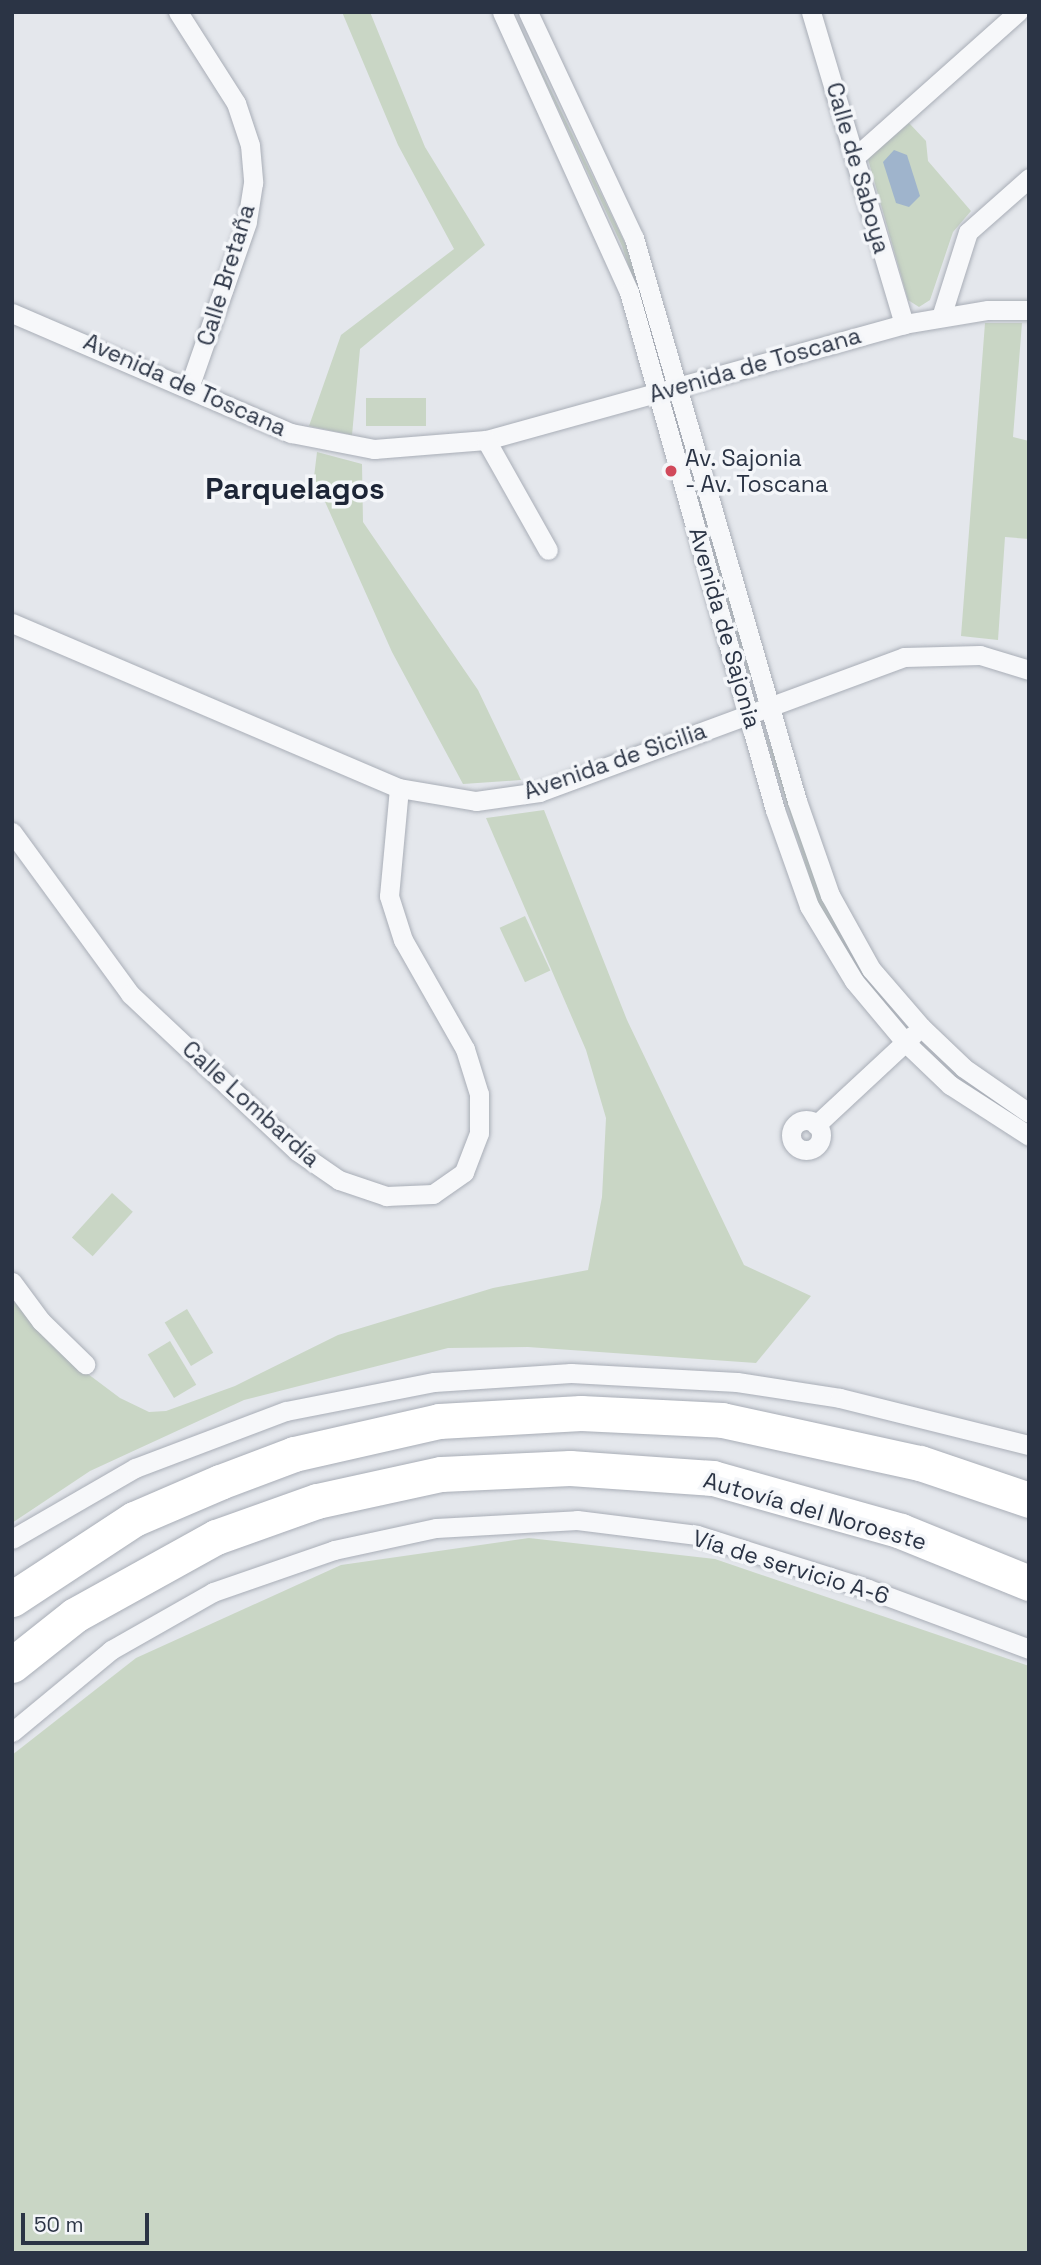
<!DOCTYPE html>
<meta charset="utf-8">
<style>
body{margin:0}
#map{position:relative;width:1041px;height:2265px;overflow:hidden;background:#e4e7ec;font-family:"Space Grotesk",sans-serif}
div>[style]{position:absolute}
.green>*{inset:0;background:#c9d6c5;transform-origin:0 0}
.water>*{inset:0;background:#9fb4cc}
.roads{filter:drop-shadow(0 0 2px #a9aeb7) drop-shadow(0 0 2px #a9aeb7)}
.street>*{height:19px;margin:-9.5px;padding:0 9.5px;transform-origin:9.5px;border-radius:9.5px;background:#f7f8fa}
.street>.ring{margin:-9.5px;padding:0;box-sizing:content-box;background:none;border:19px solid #f7f8fa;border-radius:50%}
.highway>*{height:35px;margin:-17.5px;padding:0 17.5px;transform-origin:17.5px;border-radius:17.5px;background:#fff}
.dots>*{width:19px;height:19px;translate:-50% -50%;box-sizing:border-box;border:4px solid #f4f6f9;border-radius:50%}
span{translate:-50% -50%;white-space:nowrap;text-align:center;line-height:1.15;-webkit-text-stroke:7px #f4f6f9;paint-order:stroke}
.street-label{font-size:23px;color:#2b3445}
.poi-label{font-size:23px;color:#2b3445}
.left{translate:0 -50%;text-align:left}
.district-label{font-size:30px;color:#1d2536;font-weight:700}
.frame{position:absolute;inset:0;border:14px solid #2b3445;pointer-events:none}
.scale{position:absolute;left:21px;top:2213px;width:128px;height:32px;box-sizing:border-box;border:4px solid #2b3445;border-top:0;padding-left:9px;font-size:21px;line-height:24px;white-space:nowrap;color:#2b3445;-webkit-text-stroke:5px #f4f6f9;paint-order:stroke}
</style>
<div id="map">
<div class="green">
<div style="clip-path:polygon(342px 12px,370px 12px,425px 147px,485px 245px,360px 349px,352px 435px,309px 426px,341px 335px,454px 249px,398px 145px)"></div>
<div style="clip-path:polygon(513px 12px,626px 245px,662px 366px,622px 246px)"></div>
<div style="clip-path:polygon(909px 123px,926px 141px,928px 161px,971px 211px,953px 232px,930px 300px,919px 307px,908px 300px,868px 159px)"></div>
<div style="clip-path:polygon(985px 323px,1022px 323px,1013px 437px,1029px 441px,1029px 539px,1005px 537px,998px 640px,961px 636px)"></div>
<div style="left:426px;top:398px;width:28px;height:60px;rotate:90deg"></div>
<div style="clip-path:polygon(675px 410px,752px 678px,750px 680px,674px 412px)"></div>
<div style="clip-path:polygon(317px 452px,362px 464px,363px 522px,478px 690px,521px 780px,463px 784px,392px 652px,314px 477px)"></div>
<div style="clip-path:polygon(765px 733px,864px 971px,900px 1022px,861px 975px,817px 901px)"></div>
<div style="clip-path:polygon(544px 810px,627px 1020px,744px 1265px,811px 1296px,756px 1363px,528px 1347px,448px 1348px,244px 1400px,90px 1471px,12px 1523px,12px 1300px,80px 1368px,120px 1398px,149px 1412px,166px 1411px,235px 1386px,338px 1335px,493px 1288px,588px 1270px,602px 1197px,606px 1118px,586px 1050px,486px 818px)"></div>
<div style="left:525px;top:916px;width:60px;height:28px;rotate:65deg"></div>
<div style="left:112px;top:1193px;width:28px;height:60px;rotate:42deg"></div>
<div style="left:187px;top:1309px;width:51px;height:26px;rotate:59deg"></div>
<div style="left:170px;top:1341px;width:51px;height:26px;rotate:59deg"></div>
<div style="clip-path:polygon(529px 1538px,715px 1559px,1029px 1666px,1029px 2253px,12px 2253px,12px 1755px,136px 1658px,341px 1565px)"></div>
</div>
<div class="water">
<div style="clip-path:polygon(894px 150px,907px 155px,920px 196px,909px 207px,896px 203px,883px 162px)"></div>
</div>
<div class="roads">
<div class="street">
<div style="left:178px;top:12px;width:108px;rotate:57.5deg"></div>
<div style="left:236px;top:103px;width:44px;rotate:71.6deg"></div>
<div style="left:250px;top:145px;width:38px;rotate:85deg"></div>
<div style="left:253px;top:183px;width:39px;rotate:99deg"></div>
<div style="left:247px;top:222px;width:176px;rotate:109.3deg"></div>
<div style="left:502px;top:12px;width:307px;rotate:65.6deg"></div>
<div style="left:629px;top:292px;width:538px;rotate:74.26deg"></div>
<div style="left:775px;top:810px;width:102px;rotate:70.5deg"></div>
<div style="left:809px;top:906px;width:87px;rotate:59deg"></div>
<div style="left:854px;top:981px;width:81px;rotate:50deg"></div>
<div style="left:906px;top:1043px;width:61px;rotate:43.7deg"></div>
<div style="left:950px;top:1085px;width:94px;rotate:32.8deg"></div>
<div style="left:528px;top:12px;width:250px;rotate:64.9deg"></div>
<div style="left:634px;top:238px;width:586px;rotate:73.85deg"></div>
<div style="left:797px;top:801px;width:100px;rotate:70.7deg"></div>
<div style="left:830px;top:895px;width:85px;rotate:61deg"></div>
<div style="left:871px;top:969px;width:77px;rotate:49.2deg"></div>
<div style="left:921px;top:1027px;width:59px;rotate:43.6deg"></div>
<div style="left:964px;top:1068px;width:79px;rotate:34.7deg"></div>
<div style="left:811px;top:12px;width:326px;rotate:73.4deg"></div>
<div style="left:855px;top:157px;width:218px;rotate:-41.7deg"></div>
<div style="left:12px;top:313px;width:304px;rotate:23.3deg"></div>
<div style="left:291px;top:433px;width:85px;rotate:10.9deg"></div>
<div style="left:374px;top:449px;width:112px;rotate:-4.6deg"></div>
<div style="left:486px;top:440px;width:434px;rotate:-15.5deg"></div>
<div style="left:904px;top:324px;width:85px;rotate:-9.5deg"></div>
<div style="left:988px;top:310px;width:41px"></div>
<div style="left:941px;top:317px;width:89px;rotate:-72.4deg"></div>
<div style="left:968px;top:232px;width:81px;rotate:-41.5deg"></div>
<div style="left:486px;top:440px;width:126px;rotate:60.6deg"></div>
<div style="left:12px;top:623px;width:421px;rotate:23.1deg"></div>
<div style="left:399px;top:788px;width:78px;rotate:9.6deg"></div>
<div style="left:476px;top:801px;width:64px;rotate:-8.1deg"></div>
<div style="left:539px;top:792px;width:389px;rotate:-20.3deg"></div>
<div style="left:904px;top:657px;width:76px;rotate:-1.5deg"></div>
<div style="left:980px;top:655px;width:51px;rotate:17deg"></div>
<div style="left:12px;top:832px;width:200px;rotate:53.9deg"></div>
<div style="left:130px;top:994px;width:229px;rotate:43.2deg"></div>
<div style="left:297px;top:1151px;width:51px;rotate:34.6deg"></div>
<div style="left:339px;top:1180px;width:50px;rotate:18.8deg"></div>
<div style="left:386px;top:1196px;width:47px;rotate:-2.4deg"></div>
<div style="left:433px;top:1194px;width:38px;rotate:-35deg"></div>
<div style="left:464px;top:1172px;width:42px;rotate:-69deg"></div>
<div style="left:479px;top:1133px;width:39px;rotate:-90deg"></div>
<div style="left:479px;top:1094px;width:47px;rotate:-107.3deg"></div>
<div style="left:465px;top:1049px;width:125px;rotate:-119.6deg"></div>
<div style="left:403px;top:940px;width:46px;rotate:-107.7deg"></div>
<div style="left:389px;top:896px;width:108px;rotate:-84.7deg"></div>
<div class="ring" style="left:791px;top:1120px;width:11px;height:11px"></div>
<div style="left:816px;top:1125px;width:132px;rotate:-42.9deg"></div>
<div style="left:12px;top:1282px;width:49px;rotate:53.4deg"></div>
<div style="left:41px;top:1321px;width:62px;rotate:44.3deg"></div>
<div style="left:12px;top:1539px;width:142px;rotate:-30deg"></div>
<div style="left:135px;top:1468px;width:161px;rotate:-20.7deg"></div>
<div style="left:286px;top:1411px;width:151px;rotate:-11.1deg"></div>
<div style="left:434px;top:1382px;width:137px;rotate:-3.8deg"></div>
<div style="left:571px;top:1373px;width:166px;rotate:3.1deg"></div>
<div style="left:737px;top:1382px;width:104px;rotate:8.8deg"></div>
<div style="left:840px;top:1398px;width:195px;rotate:14deg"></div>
<div style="left:12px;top:1732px;width:129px;rotate:-39.6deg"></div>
<div style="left:111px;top:1650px;width:117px;rotate:-29.6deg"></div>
<div style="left:213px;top:1592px;width:128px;rotate:-19.1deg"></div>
<div style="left:334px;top:1550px;width:104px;rotate:-12.2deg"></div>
<div style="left:436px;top:1528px;width:141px;rotate:-3.2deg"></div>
<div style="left:577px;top:1520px;width:121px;rotate:7.1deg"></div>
<div style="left:697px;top:1535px;width:179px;rotate:17.5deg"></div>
<div style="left:868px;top:1589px;width:172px;rotate:20.4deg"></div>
</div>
<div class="highway">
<div style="left:12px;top:1599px;width:146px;rotate:-33.3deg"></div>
<div style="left:134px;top:1519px;width:94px;rotate:-23.3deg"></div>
<div style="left:220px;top:1482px;width:79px;rotate:-20.7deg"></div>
<div style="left:294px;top:1454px;width:149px;rotate:-12.8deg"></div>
<div style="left:439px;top:1421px;width:142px;rotate:-3.2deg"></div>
<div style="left:581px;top:1413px;width:141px;rotate:2.8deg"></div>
<div style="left:722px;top:1420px;width:203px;rotate:12.3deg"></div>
<div style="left:920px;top:1463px;width:115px;rotate:18.7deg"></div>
<div style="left:12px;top:1665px;width:80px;rotate:-38.4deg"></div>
<div style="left:75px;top:1615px;width:161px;rotate:-29deg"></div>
<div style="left:216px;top:1537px;width:107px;rotate:-19.6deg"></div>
<div style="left:317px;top:1501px;width:127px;rotate:-12.3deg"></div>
<div style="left:441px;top:1474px;width:129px;rotate:-2.7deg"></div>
<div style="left:570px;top:1468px;width:143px;rotate:4deg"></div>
<div style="left:713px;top:1478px;width:195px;rotate:15.7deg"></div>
<div style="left:901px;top:1531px;width:138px;rotate:22.1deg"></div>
</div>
</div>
<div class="dots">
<div style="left:671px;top:471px;background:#d1495b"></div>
</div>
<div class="street-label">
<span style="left:858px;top:168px;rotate:74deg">Calle de Saboya</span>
<span style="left:226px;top:275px;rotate:-73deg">Calle Bretaña</span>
<span style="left:755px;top:365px;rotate:-16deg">Avenida de Toscana</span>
<span style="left:185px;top:385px;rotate:24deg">Avenida de Toscana</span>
<span style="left:725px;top:628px;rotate:74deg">Avenida de Sajonia</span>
<span style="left:615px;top:761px;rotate:-19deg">Avenida de Sicilia</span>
<span style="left:251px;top:1104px;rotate:42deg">Calle Lombardía</span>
<span style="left:815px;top:1511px;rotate:16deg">Autovía del Noroeste</span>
<span style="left:791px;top:1567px;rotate:17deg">Vía de servicio A-6</span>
</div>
<div class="poi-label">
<span class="left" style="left:685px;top:471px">Av. Sajonia<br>- Av. Toscana</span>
</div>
<div class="district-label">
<span style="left:295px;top:489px">Parquelagos</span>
</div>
<div class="frame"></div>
<div class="scale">50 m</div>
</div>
